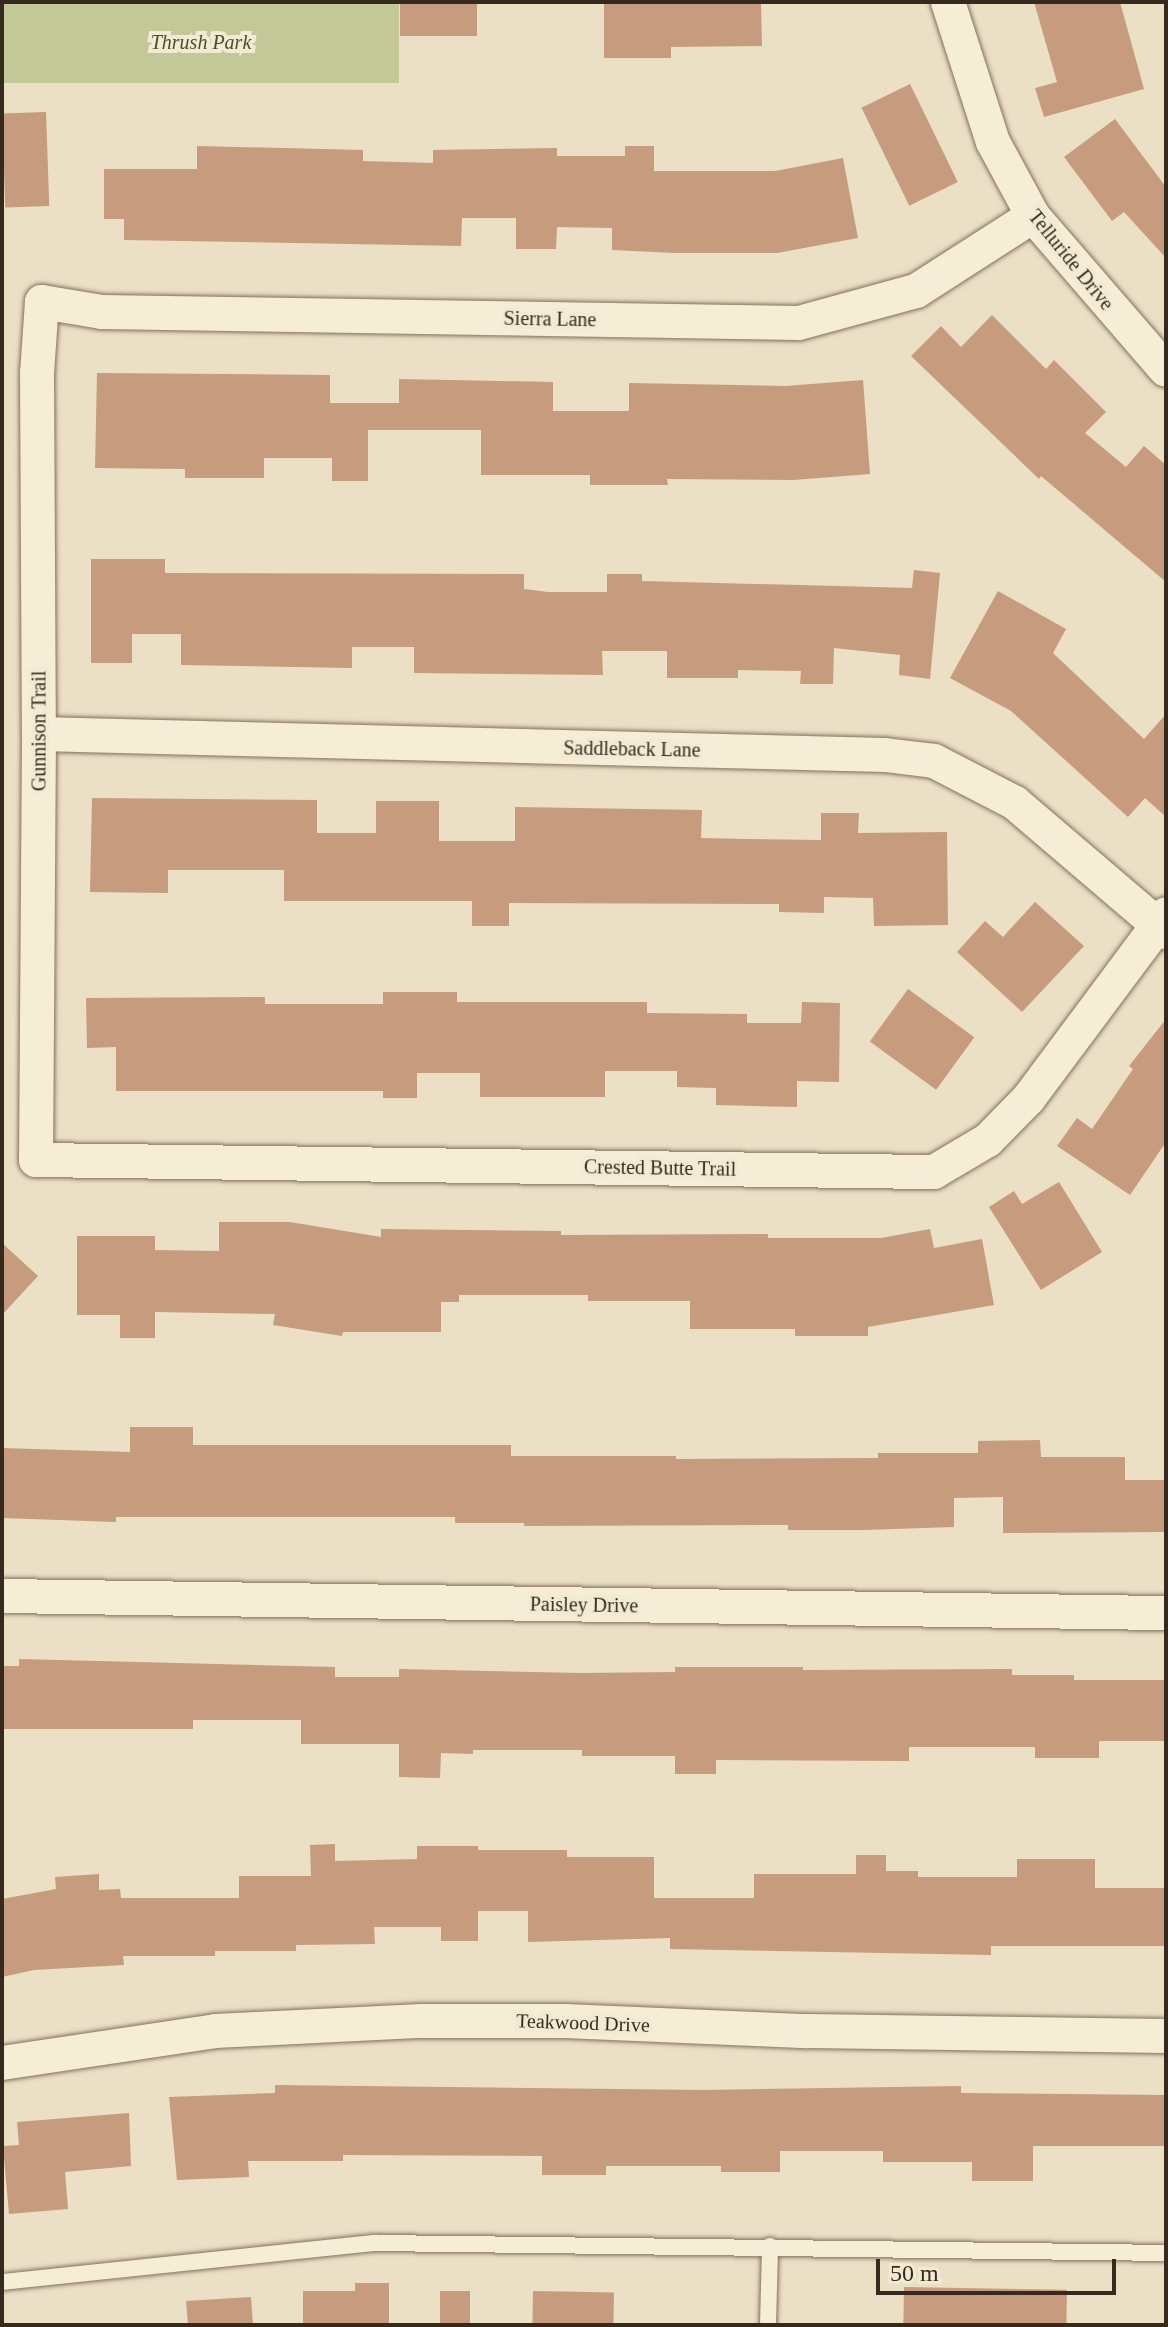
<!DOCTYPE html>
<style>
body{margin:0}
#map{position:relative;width:1168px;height:2327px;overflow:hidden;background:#ebdfc5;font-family:"Times New Roman",serif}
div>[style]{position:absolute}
.green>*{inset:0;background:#c3c899;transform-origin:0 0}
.building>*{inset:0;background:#c79b7d;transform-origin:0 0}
.roads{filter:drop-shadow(0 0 2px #85715c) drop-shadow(0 0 2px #85715c)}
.lane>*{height:16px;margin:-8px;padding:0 8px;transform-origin:8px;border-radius:8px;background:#f6edd7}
.street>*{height:34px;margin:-17px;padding:0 17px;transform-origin:17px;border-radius:17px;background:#f6edd7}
span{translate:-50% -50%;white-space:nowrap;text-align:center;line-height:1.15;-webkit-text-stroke:8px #f3ead4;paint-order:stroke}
.park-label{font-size:20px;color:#475127;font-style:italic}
.street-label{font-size:20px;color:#362a1f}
.frame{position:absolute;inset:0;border:4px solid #362a1f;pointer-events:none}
.scale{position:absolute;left:876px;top:2259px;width:240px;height:36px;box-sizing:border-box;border:4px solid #362a1f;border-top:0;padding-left:10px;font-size:24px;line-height:28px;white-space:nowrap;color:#362a1f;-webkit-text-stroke:6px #f3ead4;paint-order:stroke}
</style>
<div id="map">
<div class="green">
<div style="left:2px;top:2px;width:397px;height:81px"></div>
</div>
<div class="building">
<div style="left:400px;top:2px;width:77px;height:34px"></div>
<div style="clip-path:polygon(604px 2px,761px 2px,762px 46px,671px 47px,671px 58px,604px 58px)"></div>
<div style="clip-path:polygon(1034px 2px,1120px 2px,1144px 89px,1044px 117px,1035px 88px,1057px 82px)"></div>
<div style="left:910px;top:84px;width:109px;height:54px;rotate:64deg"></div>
<div style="left:46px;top:112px;width:94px;height:44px;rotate:88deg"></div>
<div style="clip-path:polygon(1115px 119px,1166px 187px,1166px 258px,1124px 212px,1112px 221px,1064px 157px)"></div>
<div style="clip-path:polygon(197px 146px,363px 150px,363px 161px,433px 163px,433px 150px,557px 148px,557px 156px,625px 156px,625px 146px,654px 146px,654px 171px,775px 171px,843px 158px,858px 238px,777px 253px,675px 253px,612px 250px,612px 228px,557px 227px,556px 249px,516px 249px,516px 218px,462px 218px,461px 246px,124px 240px,124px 219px,104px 219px,104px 169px,197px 169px)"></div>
<div style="clip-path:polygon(992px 315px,1046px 369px,1054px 360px,1106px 412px,1085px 433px,1126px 467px,1144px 446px,1166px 465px,1166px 582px,1041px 476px,1039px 479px,911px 356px,941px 326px,961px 347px)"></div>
<div style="clip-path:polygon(97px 373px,330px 375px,330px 403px,399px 403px,399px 379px,553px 382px,553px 411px,629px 411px,629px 383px,786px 386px,863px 380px,870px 474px,793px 480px,667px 479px,668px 485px,590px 485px,590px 475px,481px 475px,481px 430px,368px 430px,368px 481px,332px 481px,332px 458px,264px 458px,264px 478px,185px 478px,185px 469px,95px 468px)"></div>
<div style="clip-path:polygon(91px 559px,165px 559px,165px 573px,524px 574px,524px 589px,548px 592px,607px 592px,607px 574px,642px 574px,642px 581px,912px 588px,914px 570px,940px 573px,930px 679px,899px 675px,900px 655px,834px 648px,833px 684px,800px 684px,801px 671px,738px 670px,738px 678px,667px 678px,667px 651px,602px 651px,603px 675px,414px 673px,414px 647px,352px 647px,352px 668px,181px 665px,181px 634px,132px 634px,132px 663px,91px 663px)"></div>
<div style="clip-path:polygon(998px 591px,1066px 629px,1053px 653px,1144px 739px,1166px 714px,1166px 817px,1145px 798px,1128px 817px,1011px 711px,950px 678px)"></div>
<div style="clip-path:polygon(92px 798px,317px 800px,317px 833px,376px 833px,376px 801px,439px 801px,439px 841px,515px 841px,515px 807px,702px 810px,701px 838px,746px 839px,821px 840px,821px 813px,859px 813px,858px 833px,947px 832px,948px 925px,874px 926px,873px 898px,824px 897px,824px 913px,779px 912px,779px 904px,509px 903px,509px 926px,472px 926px,472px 901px,284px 901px,284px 870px,168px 870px,168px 893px,90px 892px)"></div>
<div style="clip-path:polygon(1035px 902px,1084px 946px,1022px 1012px,957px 952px,985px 921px,1003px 937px)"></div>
<div style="left:908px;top:989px;width:82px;height:65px;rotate:36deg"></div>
<div style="clip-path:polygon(383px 992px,457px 992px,457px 1002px,647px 1002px,647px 1013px,747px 1014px,747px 1023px,801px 1023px,802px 1002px,840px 1003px,839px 1082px,797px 1081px,797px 1107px,716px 1105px,716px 1088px,677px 1087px,677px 1071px,605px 1071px,605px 1097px,480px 1097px,480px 1073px,417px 1073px,417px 1098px,383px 1098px,383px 1091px,116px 1091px,116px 1047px,87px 1048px,86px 998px,265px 997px,265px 1004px,383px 1004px)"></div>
<div style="clip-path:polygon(1166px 1019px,1166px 1142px,1130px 1195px,1057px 1146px,1077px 1118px,1092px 1129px,1133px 1069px,1129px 1066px)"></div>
<div style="clip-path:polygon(1059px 1182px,1102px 1252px,1041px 1290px,989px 1207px,1014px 1191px,1022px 1204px)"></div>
<div style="clip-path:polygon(219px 1222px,290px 1222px,381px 1237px,381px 1229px,561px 1231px,561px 1235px,768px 1234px,768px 1238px,881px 1238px,930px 1229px,934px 1248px,982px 1239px,994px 1305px,868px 1327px,868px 1336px,795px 1336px,795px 1329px,690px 1329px,690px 1301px,588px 1301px,588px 1295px,459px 1295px,459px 1302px,441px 1302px,441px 1332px,343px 1332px,342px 1336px,273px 1325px,275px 1314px,155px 1312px,155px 1338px,120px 1338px,120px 1315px,77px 1315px,77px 1236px,155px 1236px,155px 1250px,219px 1251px)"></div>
<div style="clip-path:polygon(2px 1243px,38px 1276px,2px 1315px)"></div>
<div style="clip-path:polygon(130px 1427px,193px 1427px,193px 1445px,511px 1445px,511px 1456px,676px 1456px,676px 1459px,878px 1458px,878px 1453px,978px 1453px,978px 1441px,1040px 1440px,1041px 1457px,1125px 1457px,1125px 1480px,1166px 1480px,1166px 1532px,1003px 1533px,1003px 1497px,954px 1498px,954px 1527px,864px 1530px,788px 1530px,788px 1525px,524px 1526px,524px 1523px,455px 1523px,455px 1517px,116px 1517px,116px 1522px,2px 1518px,2px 1448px,130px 1452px)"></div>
<div style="clip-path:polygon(19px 1659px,335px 1667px,335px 1677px,399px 1677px,399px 1669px,582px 1673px,675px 1672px,675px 1667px,803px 1667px,803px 1670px,1012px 1669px,1012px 1675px,1074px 1675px,1074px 1680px,1166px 1680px,1166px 1741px,1099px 1741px,1099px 1758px,1035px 1758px,1035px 1747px,909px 1747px,909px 1761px,716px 1760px,716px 1774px,675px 1774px,675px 1756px,582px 1756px,582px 1750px,473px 1750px,473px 1754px,441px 1753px,440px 1778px,399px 1777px,399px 1744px,301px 1744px,301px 1720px,193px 1720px,193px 1729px,2px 1729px,2px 1666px,19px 1666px)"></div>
<div style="clip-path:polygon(335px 1844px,335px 1861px,417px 1859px,417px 1846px,478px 1846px,478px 1850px,567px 1850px,567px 1857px,654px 1857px,654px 1898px,754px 1898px,754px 1874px,856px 1874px,856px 1855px,886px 1855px,886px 1871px,918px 1871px,918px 1877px,1017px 1877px,1017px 1859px,1095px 1859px,1095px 1888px,1166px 1888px,1166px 1946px,991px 1946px,991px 1955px,670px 1949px,670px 1938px,528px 1942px,528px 1911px,478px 1911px,478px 1941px,441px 1941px,441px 1927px,374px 1927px,375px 1944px,296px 1945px,296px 1951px,215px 1951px,215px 1956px,123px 1956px,124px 1965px,34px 1970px,2px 1977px,2px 1899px,56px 1889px,55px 1877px,99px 1874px,99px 1890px,120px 1889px,121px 1898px,239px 1898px,239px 1876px,311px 1876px,310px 1845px)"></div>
<div style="clip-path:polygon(275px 2085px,704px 2090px,961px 2086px,961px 2093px,1166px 2095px,1166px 2146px,1033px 2146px,1033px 2181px,972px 2181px,972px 2162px,883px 2162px,883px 2151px,780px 2151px,780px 2172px,721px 2172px,721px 2166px,606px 2166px,606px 2175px,542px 2175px,542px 2156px,343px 2155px,343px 2161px,248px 2161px,249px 2177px,177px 2180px,169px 2097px,275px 2093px)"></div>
<div style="clip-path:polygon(129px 2113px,131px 2166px,65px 2172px,68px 2209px,9px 2214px,3px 2146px,19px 2145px,17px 2122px)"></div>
<div style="clip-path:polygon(355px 2283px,389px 2283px,389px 2325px,303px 2325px,303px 2291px,355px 2291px)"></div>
<div style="left:904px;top:2287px;width:163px;height:38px;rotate:1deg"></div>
<div style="left:440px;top:2291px;width:30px;height:34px"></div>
<div style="left:533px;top:2291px;width:81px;height:34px;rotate:1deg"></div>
<div style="clip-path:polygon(251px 2297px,253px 2325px,188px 2325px,186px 2301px)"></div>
</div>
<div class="roads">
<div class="lane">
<div style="left:2px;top:2282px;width:375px;rotate:-6deg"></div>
<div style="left:375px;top:2243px;width:791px;rotate:0.72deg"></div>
<div style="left:768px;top:2325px;width:79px;rotate:-88.5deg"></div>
</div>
<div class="street">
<div style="left:948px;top:2px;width:147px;rotate:72.2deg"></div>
<div style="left:993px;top:142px;width:84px;rotate:61.6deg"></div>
<div style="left:1033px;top:216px;width:203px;rotate:49.2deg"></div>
<div style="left:1033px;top:216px;width:139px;rotate:147.3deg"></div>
<div style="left:916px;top:291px;width:121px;rotate:164.7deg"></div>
<div style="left:799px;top:323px;width:697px;rotate:-179.1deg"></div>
<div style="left:102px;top:312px;width:61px;rotate:-170.5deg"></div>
<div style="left:42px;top:302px;width:71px;rotate:94deg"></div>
<div style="left:37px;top:373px;width:361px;rotate:89.7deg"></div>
<div style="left:39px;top:734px;width:426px;rotate:90.4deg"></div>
<div style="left:36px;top:1160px;width:898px;rotate:0.77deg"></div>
<div style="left:934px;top:1172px;width:63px;rotate:-30.7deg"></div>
<div style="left:988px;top:1140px;width:59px;rotate:-45.7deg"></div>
<div style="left:1029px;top:1098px;width:229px;rotate:-53.3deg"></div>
<div style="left:39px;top:734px;width:846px;rotate:1.42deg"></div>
<div style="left:885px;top:755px;width:49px;rotate:7deg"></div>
<div style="left:934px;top:761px;width:91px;rotate:27.4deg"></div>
<div style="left:1015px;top:803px;width:199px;rotate:40.5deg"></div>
<div style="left:2px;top:1596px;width:1164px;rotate:0.84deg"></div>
<div style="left:2px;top:2063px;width:215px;rotate:-8.5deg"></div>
<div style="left:215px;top:2031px;width:207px;rotate:-2.8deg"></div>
<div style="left:422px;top:2021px;width:143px"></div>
<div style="left:565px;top:2021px;width:243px;rotate:2.4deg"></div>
<div style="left:808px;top:2031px;width:358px;rotate:0.8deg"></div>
</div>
</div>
<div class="park-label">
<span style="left:201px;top:42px">Thrush Park</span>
</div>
<div class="street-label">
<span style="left:1071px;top:260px;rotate:51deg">Telluride Drive</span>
<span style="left:550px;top:319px;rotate:1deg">Sierra Lane</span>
<span style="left:39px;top:731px;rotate:-90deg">Gunnison Trail</span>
<span style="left:632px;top:749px;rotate:1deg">Saddleback Lane</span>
<span style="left:660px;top:1168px;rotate:1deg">Crested Butte Trail</span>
<span style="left:584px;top:1605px;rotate:1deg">Paisley Drive</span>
<span style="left:583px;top:2023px;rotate:2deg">Teakwood Drive</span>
</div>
<div class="frame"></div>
<div class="scale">50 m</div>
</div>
